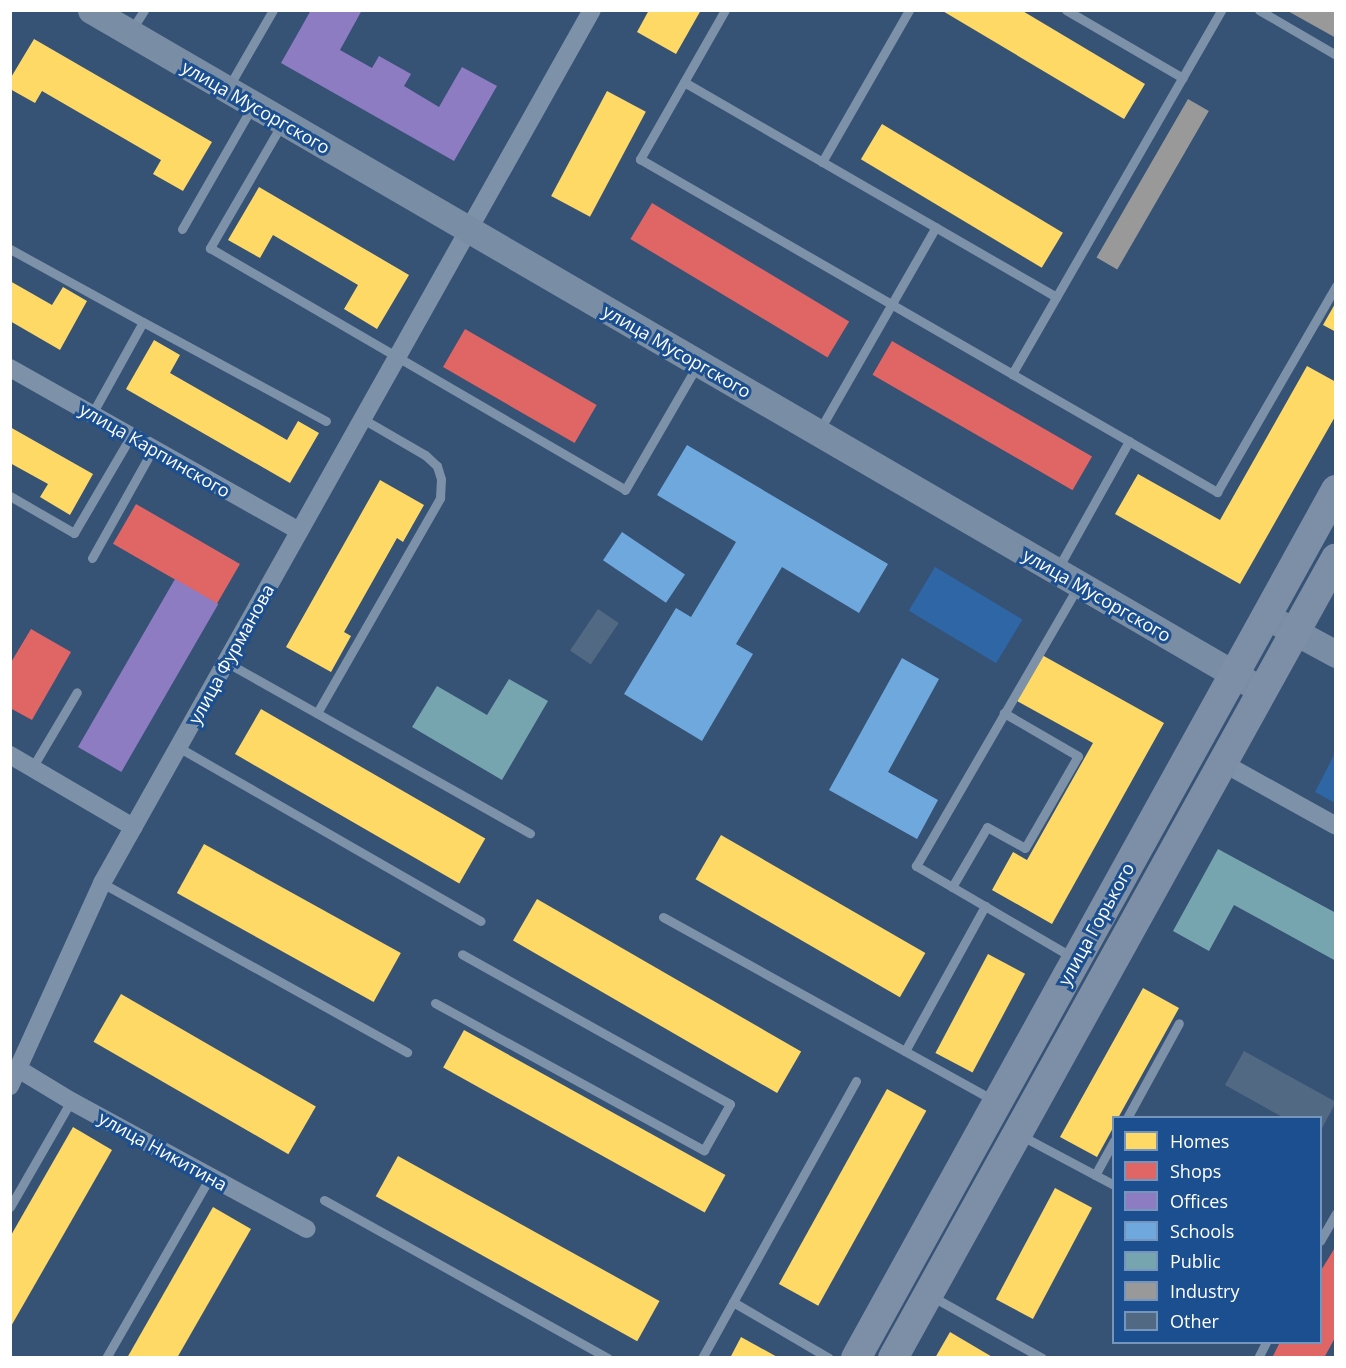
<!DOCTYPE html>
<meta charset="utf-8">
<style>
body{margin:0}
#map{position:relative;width:1346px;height:1368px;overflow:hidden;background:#365274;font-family:"Open Sans",sans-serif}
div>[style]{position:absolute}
.green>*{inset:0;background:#2f66a5;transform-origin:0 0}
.homes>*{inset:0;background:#ffd966;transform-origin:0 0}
.shops>*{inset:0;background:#e06666;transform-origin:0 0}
.offices>*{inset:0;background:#8e7cc3;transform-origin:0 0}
.schools>*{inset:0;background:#6fa8dc;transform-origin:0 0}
.public>*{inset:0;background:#76a5af}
.industry>*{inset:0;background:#999;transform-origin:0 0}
.building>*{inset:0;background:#526984;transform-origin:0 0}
.lane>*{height:9px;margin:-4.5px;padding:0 4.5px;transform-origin:4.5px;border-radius:4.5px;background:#7d92a8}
.street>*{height:18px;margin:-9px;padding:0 9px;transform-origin:9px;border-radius:9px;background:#7d92a8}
.secondary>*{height:27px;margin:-13.5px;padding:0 13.5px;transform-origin:13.5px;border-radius:13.5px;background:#798da4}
.primary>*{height:30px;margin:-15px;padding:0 15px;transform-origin:15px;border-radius:15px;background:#7d8ea7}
span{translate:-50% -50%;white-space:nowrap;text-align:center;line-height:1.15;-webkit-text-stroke:6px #1b4f8f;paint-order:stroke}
.street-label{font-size:18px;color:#fff}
.frame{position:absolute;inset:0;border:12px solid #fff;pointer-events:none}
.legend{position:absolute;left:1112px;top:1116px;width:210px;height:228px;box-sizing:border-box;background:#1b4f8f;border:2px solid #7695bc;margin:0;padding:8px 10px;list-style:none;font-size:18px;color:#fff}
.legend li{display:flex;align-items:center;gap:12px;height:30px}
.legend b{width:30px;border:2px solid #7695bc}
</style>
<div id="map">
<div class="green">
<div style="left:935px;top:567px;width:102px;height:51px;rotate:31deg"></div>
<div style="clip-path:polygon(1335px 753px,1335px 803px,1315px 792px)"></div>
</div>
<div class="homes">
<div style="clip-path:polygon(649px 10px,701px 10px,676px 54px,637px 32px)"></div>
<div style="clip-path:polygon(941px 10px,1021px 10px,1145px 84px,1124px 119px)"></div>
<div style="clip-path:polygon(34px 39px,212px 142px,183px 191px,153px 174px,161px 160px,42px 91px,35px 103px,10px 89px,10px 79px)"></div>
<div style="left:607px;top:91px;width:44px;height:119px;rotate:28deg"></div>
<div style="left:882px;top:124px;width:211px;height:41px;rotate:31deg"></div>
<div style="clip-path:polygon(259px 187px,409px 275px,377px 329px,344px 309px,358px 285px,273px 235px,260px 258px,228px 240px)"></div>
<div style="clip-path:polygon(10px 281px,52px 305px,63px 287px,87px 301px,60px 350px,10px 321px)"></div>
<div style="clip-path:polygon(1336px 302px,1336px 332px,1323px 325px)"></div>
<div style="clip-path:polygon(154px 340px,180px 355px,170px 373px,287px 440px,298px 421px,319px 433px,290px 483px,126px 389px)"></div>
<div style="clip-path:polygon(1307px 366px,1336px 382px,1336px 415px,1240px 584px,1115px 514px,1138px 474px,1220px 520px)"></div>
<div style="clip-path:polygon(10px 427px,93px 474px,70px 515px,40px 497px,48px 484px,10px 463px)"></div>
<div style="clip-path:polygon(380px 480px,424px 505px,403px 542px,397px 538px,344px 632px,351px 636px,331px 672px,286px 647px)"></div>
<div style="clip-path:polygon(1042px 655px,1164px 723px,1052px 924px,992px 890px,1013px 852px,1027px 860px,1093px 743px,1017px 701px)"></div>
<div style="left:261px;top:709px;width:259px;height:52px;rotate:30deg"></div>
<div style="left:721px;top:835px;width:236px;height:51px;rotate:30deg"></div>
<div style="left:204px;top:844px;width:225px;height:56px;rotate:29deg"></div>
<div style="left:537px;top:899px;width:305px;height:48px;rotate:30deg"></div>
<div style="left:988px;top:954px;width:42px;height:112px;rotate:28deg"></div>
<div style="clip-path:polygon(1143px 988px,1179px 1008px,1118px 1118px,1114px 1118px,1114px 1126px,1097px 1157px,1060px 1137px)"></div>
<div style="left:121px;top:994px;width:225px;height:55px;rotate:30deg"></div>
<div style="left:464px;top:1030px;width:299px;height:43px;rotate:29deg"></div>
<div style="left:887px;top:1089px;width:45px;height:223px;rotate:29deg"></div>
<div style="clip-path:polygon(73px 1127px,112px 1150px,10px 1328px,10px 1237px)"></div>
<div style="left:398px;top:1156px;width:299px;height:46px;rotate:29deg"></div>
<div style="left:1055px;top:1188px;width:42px;height:126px;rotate:28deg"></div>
<div style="clip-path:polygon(213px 1207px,251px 1229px,177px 1358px,127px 1358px)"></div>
<div style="clip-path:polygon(950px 1332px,994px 1358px,935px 1358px)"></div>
<div style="clip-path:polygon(741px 1337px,779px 1358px,730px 1358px)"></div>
</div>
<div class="shops">
<div style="left:652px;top:203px;width:230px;height:42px;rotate:31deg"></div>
<div style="left:465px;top:329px;width:152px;height:44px;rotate:30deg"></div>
<div style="left:892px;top:341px;width:231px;height:39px;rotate:30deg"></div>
<div style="left:136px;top:504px;width:120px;height:46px;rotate:30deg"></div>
<div style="clip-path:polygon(31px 629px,71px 652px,32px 720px,10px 708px,10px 664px)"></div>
<div style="clip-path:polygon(1336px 1246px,1336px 1336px,1324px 1358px,1272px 1358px,1280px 1342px,1320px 1342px,1320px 1272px)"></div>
</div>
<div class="offices">
<div style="clip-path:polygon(311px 10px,362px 10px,340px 50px,372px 68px,379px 56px,411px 74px,404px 86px,439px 107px,462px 67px,497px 86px,454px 161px,281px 63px)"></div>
<div style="left:175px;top:579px;width:50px;height:194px;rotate:30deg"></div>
</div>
<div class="schools">
<div style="clip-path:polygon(687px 445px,888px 564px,859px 613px,782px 567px,736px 644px,753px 654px,702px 741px,624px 694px,676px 608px,691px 617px,736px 542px,657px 495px)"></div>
<div style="left:622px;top:532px;width:76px;height:34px;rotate:34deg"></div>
<div style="clip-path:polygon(902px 658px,939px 679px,888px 772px,938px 800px,917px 839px,829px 790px)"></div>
</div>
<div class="public">
<div style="clip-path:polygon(509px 679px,548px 701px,502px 780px,412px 727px,437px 686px,487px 715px)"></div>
<div style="clip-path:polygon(1218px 849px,1336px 913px,1336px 961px,1234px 905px,1209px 951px,1173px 931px)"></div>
</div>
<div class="industry">
<div style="clip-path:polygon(1286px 10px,1336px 10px,1336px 38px)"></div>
<div style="left:1188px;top:99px;width:24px;height:183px;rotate:30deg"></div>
</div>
<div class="building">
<div style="left:598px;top:609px;width:25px;height:50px;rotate:34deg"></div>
<div style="clip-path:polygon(1244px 1051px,1336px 1102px,1320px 1132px,1320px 1118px,1284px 1118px,1225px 1085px)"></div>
</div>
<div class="lane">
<div style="left:725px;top:10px;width:172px;rotate:119.7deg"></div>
<div style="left:640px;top:159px;width:430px;rotate:30deg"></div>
<div style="left:1012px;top:374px;width:420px;rotate:-60.1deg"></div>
<div style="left:1066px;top:10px;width:135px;rotate:30.2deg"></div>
<div style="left:1259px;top:10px;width:89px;rotate:30.3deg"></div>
<div style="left:131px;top:31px;width:25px;rotate:-58deg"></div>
<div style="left:684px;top:82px;width:430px;rotate:30deg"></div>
<div style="left:228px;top:88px;width:90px;rotate:-60deg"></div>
<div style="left:283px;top:122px;width:146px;rotate:120.1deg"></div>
<div style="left:210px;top:248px;width:480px;rotate:30.2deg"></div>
<div style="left:625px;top:490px;width:143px;rotate:-59.9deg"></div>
<div style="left:822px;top:162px;width:175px;rotate:-60.2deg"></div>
<div style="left:182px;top:229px;width:141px;rotate:-60.2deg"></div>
<div style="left:10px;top:249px;width:152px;rotate:28.8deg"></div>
<div style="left:1012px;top:374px;width:237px;rotate:29.9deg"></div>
<div style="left:1217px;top:492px;width:238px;rotate:-60deg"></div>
<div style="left:92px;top:414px;width:105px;rotate:-61deg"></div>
<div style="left:143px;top:322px;width:208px;rotate:28.4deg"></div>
<div style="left:819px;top:431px;width:235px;rotate:-60.2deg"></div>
<div style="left:10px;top:496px;width:74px;rotate:30deg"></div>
<div style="left:74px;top:533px;width:113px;rotate:-59.6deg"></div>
<div style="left:92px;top:558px;width:125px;rotate:-60.8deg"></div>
<div style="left:1057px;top:570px;width:148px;rotate:-60.8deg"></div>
<div style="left:226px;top:662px;width:349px;rotate:29.4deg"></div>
<div style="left:317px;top:713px;width:248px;rotate:-60.2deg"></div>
<div style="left:440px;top:498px;width:19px;rotate:-87deg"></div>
<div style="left:441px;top:479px;width:14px;rotate:-107deg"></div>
<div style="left:437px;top:466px;width:16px;rotate:-137deg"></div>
<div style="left:425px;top:455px;width:72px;rotate:-149.9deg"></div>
<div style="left:178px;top:747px;width:349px;rotate:29.9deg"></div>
<div style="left:32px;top:768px;width:88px;rotate:-59.4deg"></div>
<div style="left:102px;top:883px;width:349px;rotate:29deg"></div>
<div style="left:952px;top:887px;width:69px;rotate:-59.7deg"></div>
<div style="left:987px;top:827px;width:43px;rotate:28.9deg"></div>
<div style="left:1025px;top:848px;width:106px;rotate:-60.1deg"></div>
<div style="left:1078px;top:756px;width:86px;rotate:-149.8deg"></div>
<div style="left:663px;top:917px;width:380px;rotate:29deg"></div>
<div style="left:1072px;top:957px;width:181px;rotate:-149.7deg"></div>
<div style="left:916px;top:866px;width:325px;rotate:-59.9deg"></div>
<div style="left:435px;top:1003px;width:307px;rotate:28.7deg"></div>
<div style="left:704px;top:1150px;width:53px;rotate:-60.5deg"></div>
<div style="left:730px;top:1104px;width:307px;rotate:-150.8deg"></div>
<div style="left:905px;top:1051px;width:166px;rotate:-61.1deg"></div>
<div style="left:1127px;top:1118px;width:108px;rotate:-61.3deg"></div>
<div style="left:1020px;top:1135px;width:106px;rotate:28deg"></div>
<div style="left:1095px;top:1175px;width:39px;rotate:-61deg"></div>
<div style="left:324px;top:1200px;width:325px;rotate:29.1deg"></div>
<div style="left:10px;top:1207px;width:122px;rotate:-60.1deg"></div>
<div style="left:1320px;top:1241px;width:32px;rotate:-60deg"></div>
<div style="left:933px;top:1297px;width:125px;rotate:29.2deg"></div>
<div style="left:733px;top:1302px;width:253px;rotate:-60.9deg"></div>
<div style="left:106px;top:1358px;width:209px;rotate:-60.1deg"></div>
<div style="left:702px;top:1358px;width:64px;rotate:-61deg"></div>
<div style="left:733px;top:1302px;width:111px;rotate:30.3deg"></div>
<div style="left:1258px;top:1358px;width:18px;rotate:-63deg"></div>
</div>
<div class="street">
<div style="left:10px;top:368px;width:332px;rotate:29.4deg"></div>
<div style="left:10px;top:755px;width:143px;rotate:30.3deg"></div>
<div style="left:1223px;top:763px;width:129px;rotate:29.1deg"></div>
<div style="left:20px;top:1070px;width:60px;rotate:31.3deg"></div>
<div style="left:71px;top:1101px;width:268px;rotate:28.5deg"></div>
<div style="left:10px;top:1086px;width:223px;rotate:-65.6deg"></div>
<div style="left:102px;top:883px;width:1001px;rotate:-60.7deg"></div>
</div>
<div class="secondary">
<div style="left:91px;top:10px;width:1355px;rotate:30.16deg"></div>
<div style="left:1266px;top:616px;width:80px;rotate:28.5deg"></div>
</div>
<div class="primary">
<div style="left:856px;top:1358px;width:992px;rotate:-61.06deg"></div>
<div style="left:893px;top:1358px;width:914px;rotate:-61.02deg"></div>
</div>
<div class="street-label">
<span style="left:256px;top:107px;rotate:30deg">улица Мусоргского</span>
<span style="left:677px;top:351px;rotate:30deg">улица Мусоргского</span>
<span style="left:155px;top:450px;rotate:30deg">улица Карпинского</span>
<span style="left:1097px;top:595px;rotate:30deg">улица Мусоргского</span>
<span style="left:231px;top:654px;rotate:-61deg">улица Фурманова</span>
<span style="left:1096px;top:924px;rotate:-61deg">улица Горького</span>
<span style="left:163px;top:1151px;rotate:29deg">улица Никитина</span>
</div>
<div class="frame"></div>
<ul class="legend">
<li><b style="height:16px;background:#ffd966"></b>Homes</li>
<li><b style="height:16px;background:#e06666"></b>Shops</li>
<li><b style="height:16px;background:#8e7cc3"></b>Offices</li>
<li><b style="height:16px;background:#6fa8dc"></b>Schools</li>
<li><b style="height:16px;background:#76a5af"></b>Public</li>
<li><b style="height:16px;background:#999"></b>Industry</li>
<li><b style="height:16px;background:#526984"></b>Other</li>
</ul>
</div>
